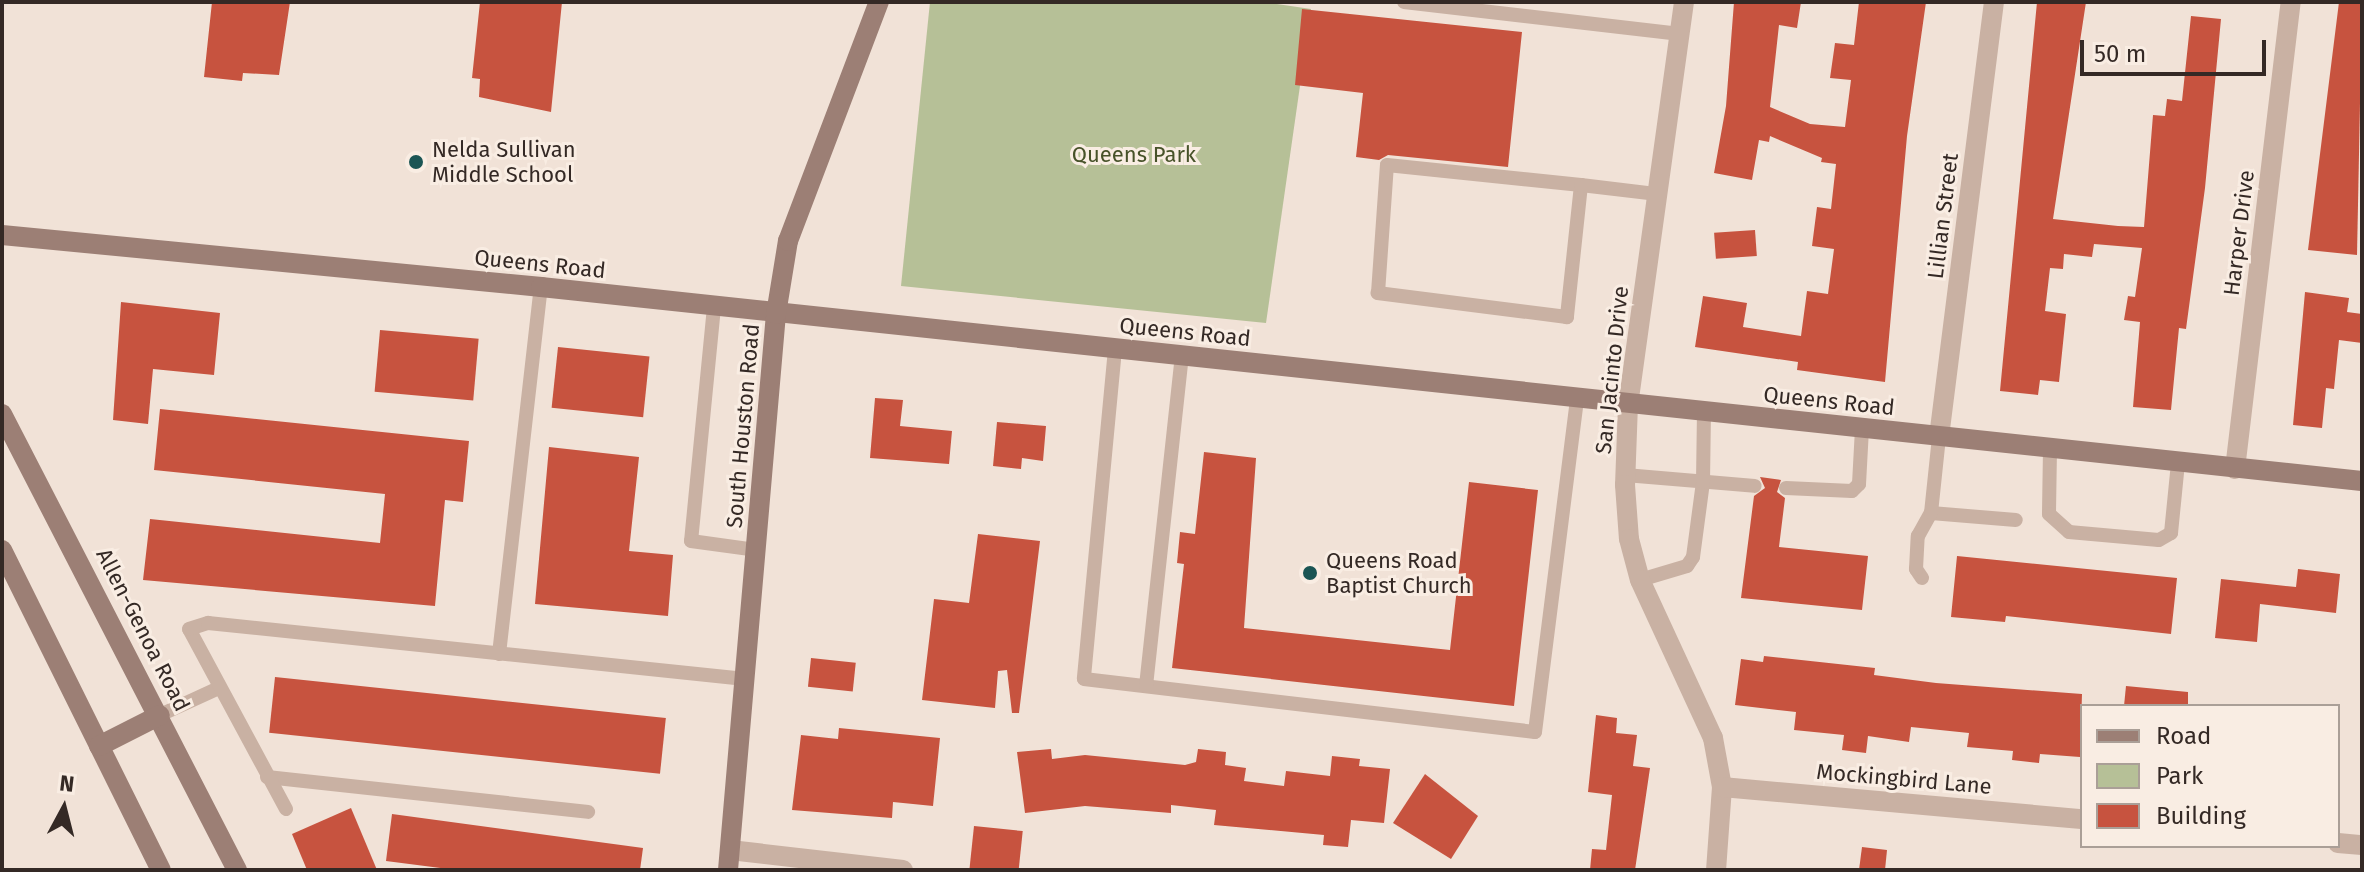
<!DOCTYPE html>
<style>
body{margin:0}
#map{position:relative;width:2364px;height:872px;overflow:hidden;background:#f1e2d7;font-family:"Fira Sans",sans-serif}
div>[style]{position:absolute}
.green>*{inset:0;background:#b6c097}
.building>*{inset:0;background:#c7533f;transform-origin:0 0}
.lane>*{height:14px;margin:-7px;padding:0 7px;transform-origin:7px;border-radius:7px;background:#c9b1a3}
.street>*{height:20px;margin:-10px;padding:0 10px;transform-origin:10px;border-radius:10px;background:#c9b1a3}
.secondary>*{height:20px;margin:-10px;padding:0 10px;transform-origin:10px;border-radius:10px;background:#9c7f75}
.dots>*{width:22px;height:22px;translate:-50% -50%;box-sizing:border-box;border:4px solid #f9ede3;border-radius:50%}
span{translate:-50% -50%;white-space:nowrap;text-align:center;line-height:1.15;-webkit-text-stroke:6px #f9ede3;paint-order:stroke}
.poi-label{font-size:22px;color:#342925}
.left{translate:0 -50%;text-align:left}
.park-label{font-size:22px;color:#475229}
.street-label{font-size:22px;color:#342925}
.frame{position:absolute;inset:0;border:4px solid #342925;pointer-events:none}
.legend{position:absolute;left:2080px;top:704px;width:260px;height:144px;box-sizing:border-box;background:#f9ede3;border:2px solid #aa9f97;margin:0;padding:10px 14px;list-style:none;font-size:24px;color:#342925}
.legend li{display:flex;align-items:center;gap:16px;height:40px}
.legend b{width:40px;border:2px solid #aa9f97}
.north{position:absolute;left:24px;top:768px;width:80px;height:80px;-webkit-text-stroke:6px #f9ede3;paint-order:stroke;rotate:7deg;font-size:22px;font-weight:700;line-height:32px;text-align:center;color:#342925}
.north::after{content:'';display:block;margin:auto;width:28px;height:36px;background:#342925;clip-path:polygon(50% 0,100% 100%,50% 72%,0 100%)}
.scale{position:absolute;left:2080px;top:40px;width:186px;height:36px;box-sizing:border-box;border:4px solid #342925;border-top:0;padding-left:10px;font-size:24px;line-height:28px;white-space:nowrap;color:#342925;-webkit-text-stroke:6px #f9ede3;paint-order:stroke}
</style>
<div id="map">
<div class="green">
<div style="clip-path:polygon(930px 2px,1263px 2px,1311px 9px,1266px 323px,901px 286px)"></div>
</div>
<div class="building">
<div style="clip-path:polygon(212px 2px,290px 2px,279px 75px,243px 73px,242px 81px,204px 77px)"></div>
<div style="clip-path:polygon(480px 2px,562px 2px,551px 112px,479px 97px,480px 79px,472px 78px)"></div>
<div style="clip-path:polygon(1734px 2px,1801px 2px,1797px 28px,1779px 25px,1770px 107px,1810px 124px,1845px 127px,1851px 80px,1830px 78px,1835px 43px,1854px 45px,1859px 2px,1926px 2px,1907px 136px,1885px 382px,1797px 370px,1798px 362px,1695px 347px,1703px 296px,1747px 303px,1743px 327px,1801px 336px,1807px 291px,1828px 294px,1834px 249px,1812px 246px,1817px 207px,1831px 209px,1836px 164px,1821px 162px,1822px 158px,1770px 136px,1769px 142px,1759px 140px,1752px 180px,1714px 173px,1726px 106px)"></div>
<div style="clip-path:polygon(2037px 2px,2086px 2px,2053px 219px,2118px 226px,2144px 227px,2153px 115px,2165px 116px,2167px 99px,2182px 101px,2191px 16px,2221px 19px,2205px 188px,2186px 329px,2179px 328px,2171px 410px,2133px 407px,2140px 322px,2124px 320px,2128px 296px,2135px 297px,2142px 248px,2094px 244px,2092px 257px,2064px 254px,2063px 269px,2050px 268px,2045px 311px,2066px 314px,2059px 382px,2040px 380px,2038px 395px,2000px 391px)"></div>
<div style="clip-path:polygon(2339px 2px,2362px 2px,2357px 255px,2308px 250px)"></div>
<div style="clip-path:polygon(1302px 9px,1522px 32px,1508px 167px,1388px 155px,1379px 160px,1356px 157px,1363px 93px,1295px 85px)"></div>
<div style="left:1755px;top:230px;width:26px;height:41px;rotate:86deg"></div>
<div style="clip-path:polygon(2305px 292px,2349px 298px,2347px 312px,2362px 314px,2362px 343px,2339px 340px,2334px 389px,2326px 388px,2322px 428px,2293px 425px)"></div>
<div style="clip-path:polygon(121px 302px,220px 313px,214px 375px,153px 369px,148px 424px,113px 420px)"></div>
<div style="left:380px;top:330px;width:99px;height:62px;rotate:5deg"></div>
<div style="left:558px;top:347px;width:92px;height:61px;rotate:6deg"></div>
<div style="clip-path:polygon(875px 398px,903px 400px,900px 426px,952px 431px,949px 464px,870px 458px)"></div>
<div style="clip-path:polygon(160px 409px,469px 441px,463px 502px,445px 500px,435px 606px,143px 580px,150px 519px,380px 543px,385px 494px,154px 470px)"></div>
<div style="clip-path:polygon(997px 422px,1046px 426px,1043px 461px,1022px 458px,1021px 469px,993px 466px)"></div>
<div style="clip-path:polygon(549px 447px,639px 457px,629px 551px,673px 555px,668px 616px,535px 604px)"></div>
<div style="clip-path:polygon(1204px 452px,1256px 458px,1244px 628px,1450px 650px,1469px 482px,1538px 490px,1514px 706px,1172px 668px,1184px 564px,1177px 563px,1180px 532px,1195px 534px)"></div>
<div style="clip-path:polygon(1760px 477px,1781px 480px,1777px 492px,1785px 498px,1779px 547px,1868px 556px,1862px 610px,1741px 598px,1754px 496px,1765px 488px)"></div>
<div style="clip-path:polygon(978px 534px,1040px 541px,1019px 713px,1012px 713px,1007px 670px,998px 671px,995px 708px,922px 700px,934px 599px,969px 603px)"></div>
<div style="clip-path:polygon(1957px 556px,2177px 578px,2171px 634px,2006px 616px,2005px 622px,1951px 617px)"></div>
<div style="clip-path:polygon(2298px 569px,2340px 574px,2336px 613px,2260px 604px,2257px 642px,2215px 638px,2221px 579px,2296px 587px)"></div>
<div style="clip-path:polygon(1764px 656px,1875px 668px,1874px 675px,1936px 683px,2082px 694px,2080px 757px,2040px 754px,2039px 763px,2012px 760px,2013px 751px,1967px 747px,1969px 733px,1911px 727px,1909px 742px,1868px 736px,1866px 753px,1842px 750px,1844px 735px,1794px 730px,1796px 712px,1735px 705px,1741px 659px,1763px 662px)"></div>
<div style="left:811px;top:658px;width:45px;height:29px;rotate:6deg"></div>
<div style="left:275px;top:677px;width:393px;height:56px;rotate:6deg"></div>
<div style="clip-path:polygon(2126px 686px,2188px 692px,2188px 706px,2124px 706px)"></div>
<div style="clip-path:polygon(1596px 715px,1617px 718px,1616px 733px,1637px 735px,1633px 766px,1650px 768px,1635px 870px,1590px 870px,1592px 849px,1606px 850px,1612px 795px,1588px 792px)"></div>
<div style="clip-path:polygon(839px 728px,940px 738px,933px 806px,893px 802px,892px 818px,792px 810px,801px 735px,838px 739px)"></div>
<div style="clip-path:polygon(1051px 749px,1052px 759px,1085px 755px,1185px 765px,1196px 762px,1198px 749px,1226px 752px,1225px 765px,1246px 768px,1244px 781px,1284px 786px,1286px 771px,1330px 776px,1332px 756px,1360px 759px,1359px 766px,1390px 769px,1384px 823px,1351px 820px,1348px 847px,1323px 845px,1324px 835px,1214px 825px,1216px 810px,1171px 805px,1171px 813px,1085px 806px,1025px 813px,1017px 752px)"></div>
<div style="clip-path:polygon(1425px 774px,1478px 816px,1451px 859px,1393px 823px)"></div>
<div style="clip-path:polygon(351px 808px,377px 870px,307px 870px,292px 834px)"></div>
<div style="clip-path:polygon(392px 814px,643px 848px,640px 870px,456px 870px,386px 861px)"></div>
<div style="left:974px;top:826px;width:49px;height:44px;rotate:6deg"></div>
<div style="clip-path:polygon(1862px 847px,1887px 850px,1885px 870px,1859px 870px)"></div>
</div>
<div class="lane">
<div style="left:1404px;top:2px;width:278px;rotate:6.6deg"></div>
<div style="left:1581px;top:185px;width:133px;rotate:96.1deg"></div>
<div style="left:1567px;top:317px;width:191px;rotate:-172.8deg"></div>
<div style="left:1378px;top:293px;width:128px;rotate:-86deg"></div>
<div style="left:1387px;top:165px;width:195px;rotate:5.9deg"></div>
<div style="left:1581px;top:185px;width:77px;rotate:6.8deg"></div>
<div style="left:714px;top:307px;width:235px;rotate:95.6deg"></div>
<div style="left:691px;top:541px;width:67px;rotate:7.8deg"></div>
<div style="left:1115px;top:349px;width:331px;rotate:95.4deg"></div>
<div style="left:1084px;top:679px;width:454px;rotate:6.7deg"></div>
<div style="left:1535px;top:732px;width:337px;rotate:-82.8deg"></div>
<div style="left:2050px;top:449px;width:65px;rotate:90.9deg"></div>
<div style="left:2049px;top:514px;width:27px;rotate:42deg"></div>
<div style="left:2069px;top:532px;width:90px;rotate:5.1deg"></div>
<div style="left:2159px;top:540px;width:14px;rotate:-30deg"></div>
<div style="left:2171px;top:533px;width:70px;rotate:-84.3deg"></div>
<div style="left:1625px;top:475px;width:130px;rotate:4.8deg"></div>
<div style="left:1786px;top:488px;width:66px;rotate:2.6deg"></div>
<div style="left:1852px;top:491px;width:10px;rotate:-45deg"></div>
<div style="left:1859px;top:484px;width:56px;rotate:-86.9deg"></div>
<div style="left:1931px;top:513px;width:85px;rotate:4.7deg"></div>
<div style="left:1922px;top:578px;width:11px;rotate:-124deg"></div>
<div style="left:1916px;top:569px;width:33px;rotate:-87deg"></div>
<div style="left:1918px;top:536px;width:26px;rotate:-61deg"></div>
<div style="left:1931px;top:513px;width:76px;rotate:-84deg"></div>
<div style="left:1640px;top:580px;width:49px;rotate:-16.6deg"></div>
<div style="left:1687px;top:566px;width:11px;rotate:-56deg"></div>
<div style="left:1693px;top:557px;width:76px;rotate:-82.4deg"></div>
<div style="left:1703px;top:482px;width:70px;rotate:-89.2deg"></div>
<div style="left:499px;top:654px;width:369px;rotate:-83.5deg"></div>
<div style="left:1146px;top:686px;width:333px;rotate:-83.8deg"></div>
<div style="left:160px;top:715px;width:65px;rotate:-24.6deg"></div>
<div style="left:267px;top:777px;width:323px;rotate:6.2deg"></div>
<div style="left:286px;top:809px;width:204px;rotate:-118.3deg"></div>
<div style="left:189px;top:629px;width:20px;rotate:-18deg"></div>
<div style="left:208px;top:623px;width:540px;rotate:5.95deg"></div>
</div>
<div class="street">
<div style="left:1684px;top:2px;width:406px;rotate:97.9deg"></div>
<div style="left:1628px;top:404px;width:81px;rotate:92.1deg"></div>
<div style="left:1625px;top:485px;width:54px;rotate:85.8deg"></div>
<div style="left:1629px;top:539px;width:42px;rotate:75deg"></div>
<div style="left:1640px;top:580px;width:174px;rotate:65.2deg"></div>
<div style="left:1713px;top:738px;width:50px;rotate:79.6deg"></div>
<div style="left:1722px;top:787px;width:83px;rotate:94.1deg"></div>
<div style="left:1939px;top:437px;width:438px;rotate:-82.8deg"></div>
<div style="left:2235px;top:469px;width:470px;rotate:-83.2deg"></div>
<div style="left:1722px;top:787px;width:361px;rotate:5.1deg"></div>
<div style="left:2338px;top:843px;width:24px;rotate:5deg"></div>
<div style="left:730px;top:850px;width:174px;rotate:6.6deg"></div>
</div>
<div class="secondary">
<div style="left:2px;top:235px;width:542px;rotate:5.51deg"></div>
<div style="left:541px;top:287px;width:1831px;rotate:6.08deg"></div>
<div style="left:2px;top:414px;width:513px;rotate:62.74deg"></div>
<div style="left:2px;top:550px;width:357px;rotate:63.6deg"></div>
<div style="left:99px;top:746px;width:68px;rotate:-26.9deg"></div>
<div style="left:728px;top:870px;width:558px;rotate:-85.07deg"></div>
<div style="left:776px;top:314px;width:74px;rotate:-80.7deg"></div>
<div style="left:788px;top:241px;width:256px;rotate:-69.2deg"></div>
</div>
<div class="dots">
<div style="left:416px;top:162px;background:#1b5554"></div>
<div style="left:1310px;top:573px;background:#1b5554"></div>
</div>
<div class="poi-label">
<span class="left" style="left:432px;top:162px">Nelda Sullivan<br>Middle School</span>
<span class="left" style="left:1326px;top:573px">Queens Road<br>Baptist Church</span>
</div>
<div class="park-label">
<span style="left:1134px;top:155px">Queens Park</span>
</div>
<div class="street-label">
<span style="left:1943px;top:216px;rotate:-83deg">Lillian Street</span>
<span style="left:2239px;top:233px;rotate:-83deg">Harper Drive</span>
<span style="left:540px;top:264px;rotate:6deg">Queens Road</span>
<span style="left:1185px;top:332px;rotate:6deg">Queens Road</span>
<span style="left:1612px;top:370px;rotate:-84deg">San Jacinto Drive</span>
<span style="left:1829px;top:401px;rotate:6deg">Queens Road</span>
<span style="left:743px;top:426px;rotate:-85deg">South Houston Road</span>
<span style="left:143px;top:630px;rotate:63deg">Allen-Genoa Road</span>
<span style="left:1904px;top:779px;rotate:5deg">Mockingbird Lane</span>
</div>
<div class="frame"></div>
<ul class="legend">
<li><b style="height:10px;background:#9c7f75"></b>Road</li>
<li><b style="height:22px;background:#b6c097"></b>Park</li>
<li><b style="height:22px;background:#c7533f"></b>Building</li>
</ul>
<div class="north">N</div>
<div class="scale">50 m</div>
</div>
